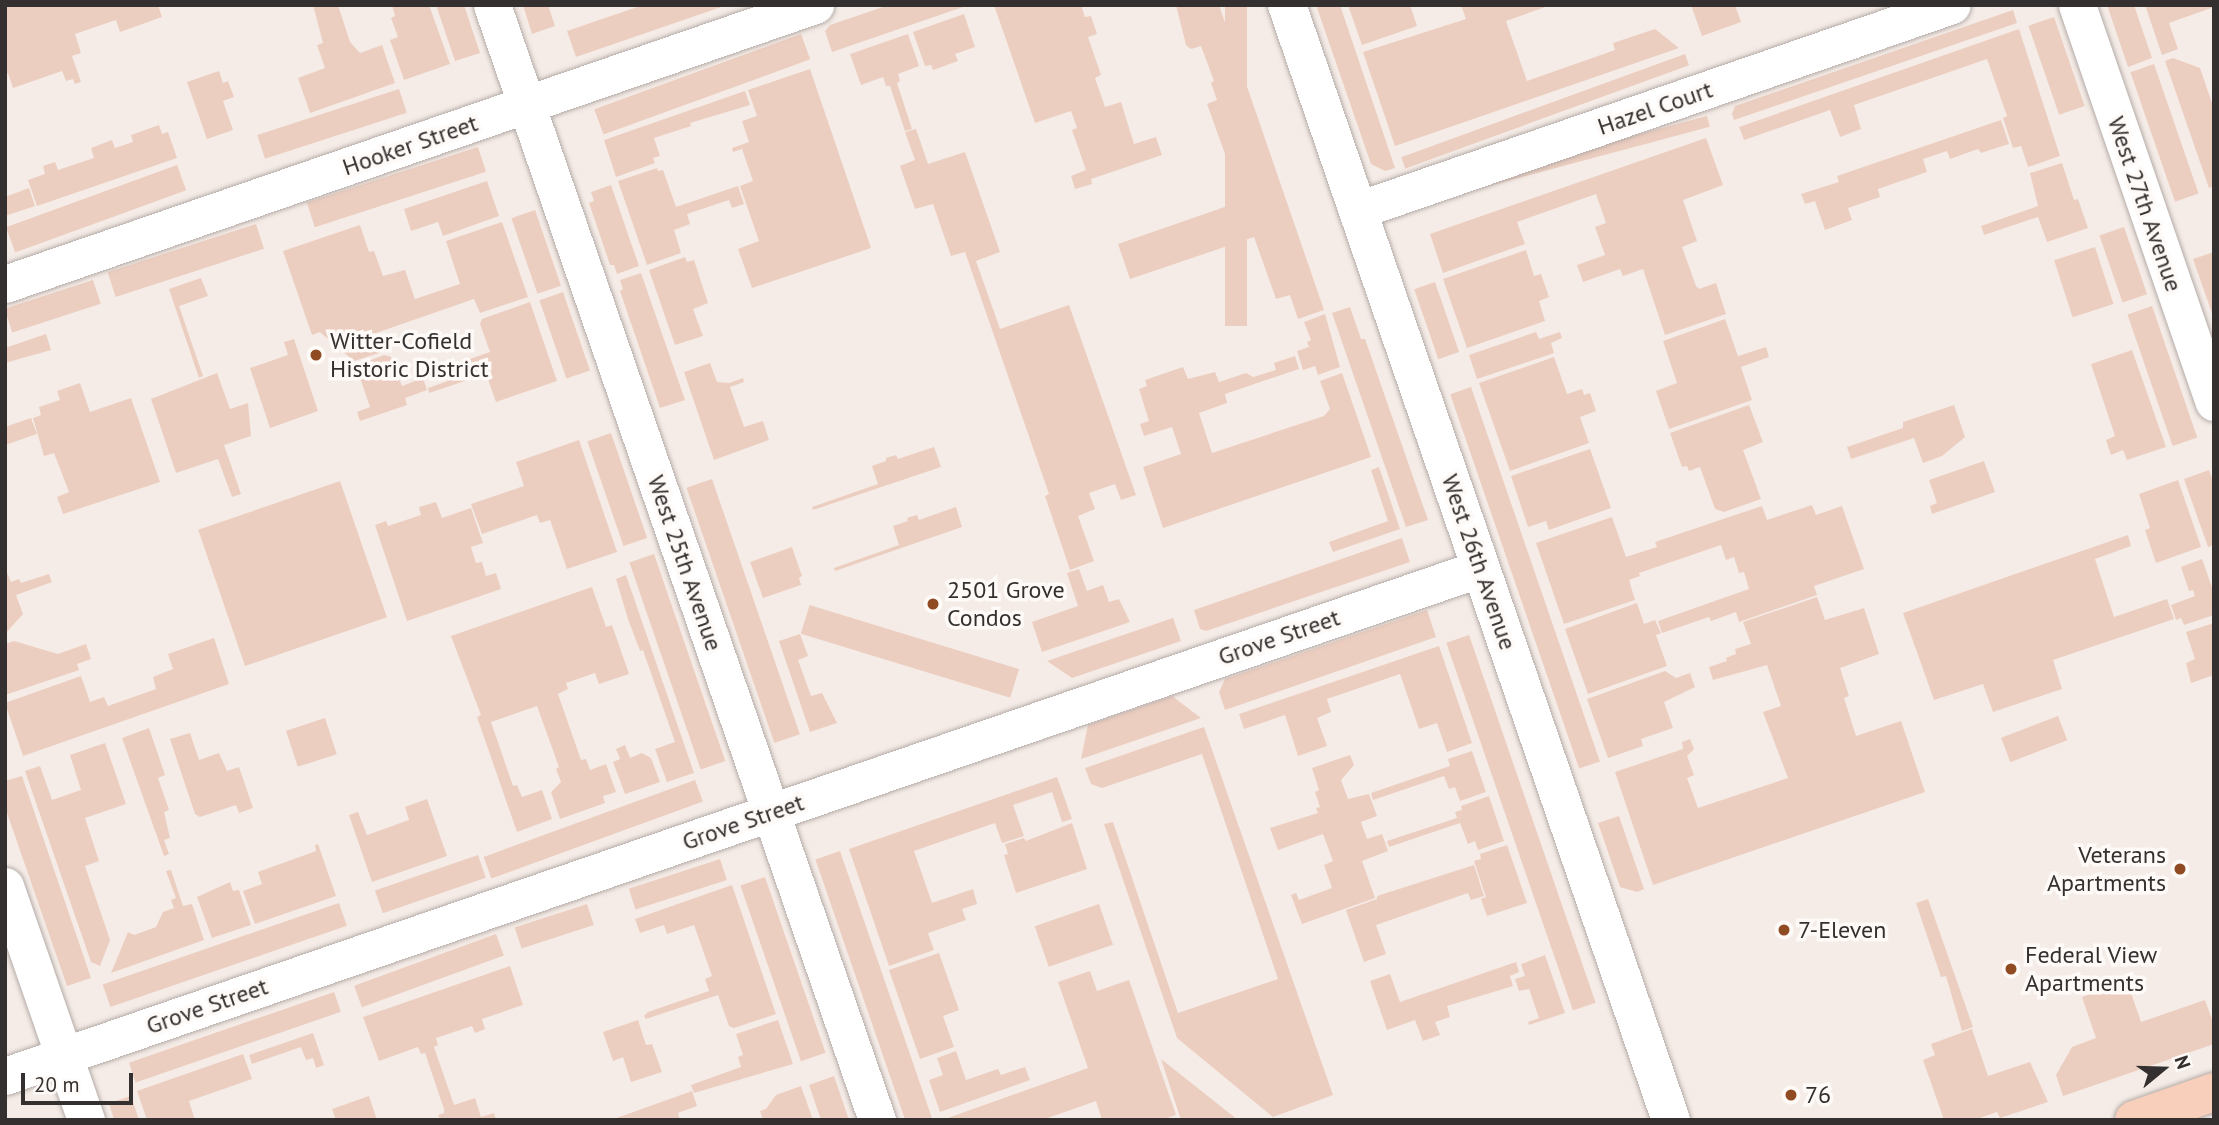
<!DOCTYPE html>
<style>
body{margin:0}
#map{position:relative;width:2219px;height:1125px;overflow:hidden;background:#f5ece7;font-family:"PT Sans",sans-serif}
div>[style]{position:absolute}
.green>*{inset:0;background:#eccec0;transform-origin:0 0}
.roads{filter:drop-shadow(0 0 2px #b4aba7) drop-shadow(0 0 2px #b4aba7)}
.minor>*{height:37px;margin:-18.5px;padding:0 18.5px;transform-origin:18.5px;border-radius:18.5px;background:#fff}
.tertiary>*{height:38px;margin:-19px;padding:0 19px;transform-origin:19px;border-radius:19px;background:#fff}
.primary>*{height:38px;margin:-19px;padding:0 19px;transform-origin:19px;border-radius:19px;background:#f8cfba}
.dots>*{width:19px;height:19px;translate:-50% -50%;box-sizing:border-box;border:4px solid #fefaf8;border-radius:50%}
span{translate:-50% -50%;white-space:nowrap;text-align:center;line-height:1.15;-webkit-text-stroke:7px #fefaf8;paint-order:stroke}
.street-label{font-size:24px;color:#34302f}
.poi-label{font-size:24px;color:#34302f}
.left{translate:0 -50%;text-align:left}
.right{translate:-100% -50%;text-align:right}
.frame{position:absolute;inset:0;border:7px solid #34302f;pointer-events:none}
.north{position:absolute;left:2128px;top:1034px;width:70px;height:70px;-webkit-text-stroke:5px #fefaf8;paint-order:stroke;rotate:71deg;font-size:19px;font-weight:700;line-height:28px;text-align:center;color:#34302f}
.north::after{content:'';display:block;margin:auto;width:24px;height:32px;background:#34302f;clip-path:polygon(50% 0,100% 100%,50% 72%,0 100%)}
.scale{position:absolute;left:21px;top:1073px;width:112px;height:32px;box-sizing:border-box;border:4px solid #34302f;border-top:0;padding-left:9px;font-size:21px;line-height:24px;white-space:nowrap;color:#34302f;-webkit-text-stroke:5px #fefaf8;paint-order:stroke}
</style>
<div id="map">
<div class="green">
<div style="clip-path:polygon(5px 5px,158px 5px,162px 17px,120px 32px,116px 20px,75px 34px,81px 53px,72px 56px,81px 82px,75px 84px,73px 79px,66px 81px,62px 71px,13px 88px,8px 73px,5px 74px)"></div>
<div style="clip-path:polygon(313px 5px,338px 5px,350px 42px,360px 53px,382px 45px,395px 83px,310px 113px,298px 78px,325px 68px,317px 45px,323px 43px)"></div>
<div style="clip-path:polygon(392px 5px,429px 5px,450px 64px,404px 80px,390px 40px,398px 37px,391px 18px,395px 16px)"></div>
<div style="clip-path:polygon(436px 5px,464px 5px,480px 53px,455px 61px)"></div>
<div style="clip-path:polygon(523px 5px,548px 5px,555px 26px,532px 34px)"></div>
<div style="clip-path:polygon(643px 5px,727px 5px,576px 57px,567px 31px)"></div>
<div style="clip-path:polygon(889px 5px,962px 5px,963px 7px,832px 52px,825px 31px,830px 25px)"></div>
<div style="clip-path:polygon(994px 5px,1081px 5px,1085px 17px,1091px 16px,1097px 34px,1088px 37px,1101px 75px,1095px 78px,1105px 107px,1121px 102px,1134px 144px,1156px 137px,1162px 155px,1091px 179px,1092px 184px,1075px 189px,1071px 176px,1086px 170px,1072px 130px,1077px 128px,1071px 111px,1035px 123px)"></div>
<div style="clip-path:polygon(1176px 5px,1219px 5px,1324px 310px,1298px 319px,1290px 295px,1276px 299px,1254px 237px,1130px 279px,1118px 244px,1242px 201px,1207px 104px,1217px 100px,1211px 83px,1214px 81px,1201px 46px,1191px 49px,1186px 45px)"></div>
<div style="left:1225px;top:5px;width:22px;height:321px"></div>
<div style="clip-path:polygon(1316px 5px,1340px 5px,1395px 168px,1385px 171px,1371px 164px)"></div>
<div style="clip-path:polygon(1348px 5px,1410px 5px,1417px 26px,1362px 45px)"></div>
<div style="clip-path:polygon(1461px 5px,1551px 5px,1506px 21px,1527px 81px,1615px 50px,1613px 43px,1655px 29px,1679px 48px,1395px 146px,1363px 52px,1466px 19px)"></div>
<div style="clip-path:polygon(1691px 5px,1735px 5px,1741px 22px,1702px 36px)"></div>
<div style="clip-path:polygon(2107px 5px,2134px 5px,2152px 58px,2128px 67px)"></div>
<div style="clip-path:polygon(2145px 5px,2214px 5px,2214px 7px,2169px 23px,2178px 49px,2162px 55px)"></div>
<div style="clip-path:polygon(2013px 10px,2017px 23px,1734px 120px,1732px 114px,1735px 106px)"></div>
<div style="clip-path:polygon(964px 14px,975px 47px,955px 54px,958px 61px,933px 70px,931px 65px,925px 66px,913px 32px)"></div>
<div style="left:2054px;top:17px;width:94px;height:27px;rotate:71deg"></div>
<div style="clip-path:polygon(2019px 29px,2060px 156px,2028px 167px,2021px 146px,2013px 148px,2003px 118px,2007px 116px,1987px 59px,1854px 105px,1861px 129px,1840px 137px,1830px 110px,1744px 140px,1739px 127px)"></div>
<div style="left:801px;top:34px;width:27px;height:220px;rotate:70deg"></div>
<div style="clip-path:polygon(908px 34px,919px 66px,898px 74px,900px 81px,897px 83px,912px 129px,905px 131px,890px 86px,886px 86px,883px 77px,861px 85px,850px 54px)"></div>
<div style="left:1685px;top:54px;width:12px;height:302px;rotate:70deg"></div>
<div style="clip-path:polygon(2173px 58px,2200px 68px,2214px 109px,2214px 186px,2209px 188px,2165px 61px)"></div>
<div style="left:2154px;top:64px;width:137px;height:25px;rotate:71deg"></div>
<div style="clip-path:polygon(810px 69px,871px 248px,752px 288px,738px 249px,759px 241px,740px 186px,753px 181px,742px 149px,733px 152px,732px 148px,749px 142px,742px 121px,757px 116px,748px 90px)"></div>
<div style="clip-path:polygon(219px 71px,223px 83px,228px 81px,234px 97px,223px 101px,233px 130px,207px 139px,187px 82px)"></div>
<div style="left:399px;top:89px;width:25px;height:149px;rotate:72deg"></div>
<div style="clip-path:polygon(745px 91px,750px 105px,690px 123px,691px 126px,654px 138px,660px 156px,653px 158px,655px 163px,616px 177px,604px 140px)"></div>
<div style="left:1707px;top:116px;width:11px;height:301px;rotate:75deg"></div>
<div style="clip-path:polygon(2001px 120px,2009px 144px,1981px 153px,1978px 149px,1950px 159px,1947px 151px,1923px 159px,1927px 172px,1878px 189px,1880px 197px,1848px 208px,1852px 220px,1825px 230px,1815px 201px,1805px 204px,1801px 194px,1839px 182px,1837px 176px)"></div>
<div style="clip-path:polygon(159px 125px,162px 134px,168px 132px,177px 158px,37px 206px,28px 180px,45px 174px,43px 166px,55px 162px,58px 170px,94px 158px,91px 148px,112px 140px,115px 148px,133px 142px,131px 135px)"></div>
<div style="clip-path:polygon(916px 129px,928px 164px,965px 152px,1000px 252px,976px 261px,1000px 329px,1069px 305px,1136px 495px,1121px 500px,1115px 484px,1089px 493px,1095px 509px,1078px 516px,1094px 561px,1070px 570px,1045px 496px,1049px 494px,965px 252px,951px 256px,933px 204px,915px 209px,900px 166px,915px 160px,905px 132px)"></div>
<div style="clip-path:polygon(1706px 138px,1723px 185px,1683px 200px,1697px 241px,1682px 247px,1696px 286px,1699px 289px,1716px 283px,1726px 314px,1665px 335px,1643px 269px,1623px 276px,1620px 269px,1583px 282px,1577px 265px,1605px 255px,1595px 227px,1606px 223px,1596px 194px,1517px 222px,1525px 244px,1443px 273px,1430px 234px)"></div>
<div style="left:478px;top:147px;width:26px;height:180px;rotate:72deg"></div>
<div style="clip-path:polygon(2062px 163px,2074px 200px,2078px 199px,2088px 228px,2047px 242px,2038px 217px,1984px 235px,1981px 226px,2038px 206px,2030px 173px)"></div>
<div style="left:177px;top:165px;width:27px;height:182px;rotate:70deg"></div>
<div style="clip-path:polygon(657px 168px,658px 171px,663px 170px,676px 207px,738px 186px,744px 204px,732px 208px,729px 200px,687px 214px,690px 224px,674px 230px,681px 253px,647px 265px,618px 181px)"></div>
<div style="clip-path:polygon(487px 181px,499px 216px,443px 236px,438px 222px,411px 231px,404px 209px)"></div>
<div style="clip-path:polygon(611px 185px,639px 266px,617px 274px,614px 265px,610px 265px,589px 203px,594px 201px,591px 192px)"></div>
<div style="clip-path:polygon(29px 188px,35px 206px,5px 216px,5px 197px)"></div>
<div style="left:535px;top:210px;width:80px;height:25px;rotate:71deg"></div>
<div style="clip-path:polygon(502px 222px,528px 297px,480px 313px,474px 299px,373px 334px,379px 353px,354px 361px,320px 332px,312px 335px,283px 251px,360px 225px,369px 252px,374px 251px,383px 276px,405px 270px,415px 299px,460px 284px,446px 241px)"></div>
<div style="left:256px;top:224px;width:26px;height:156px;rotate:72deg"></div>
<div style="left:2124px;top:227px;width:71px;height:26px;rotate:71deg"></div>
<div style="left:2095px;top:247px;width:60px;height:43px;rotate:72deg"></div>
<div style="clip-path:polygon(1526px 250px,1534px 276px,1541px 274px,1549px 297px,1539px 301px,1545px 321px,1467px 348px,1443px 279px)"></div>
<div style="clip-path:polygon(2214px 252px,2214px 319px,2193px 259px)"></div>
<div style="clip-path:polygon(685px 257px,687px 262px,694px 260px,708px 303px,693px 309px,703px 336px,675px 345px,649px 270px)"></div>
<div style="clip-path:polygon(641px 273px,685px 400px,660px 408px,620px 291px,623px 289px,620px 280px)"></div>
<div style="clip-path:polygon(201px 278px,208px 296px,179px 306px,203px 376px,199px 378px,169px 289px)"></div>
<div style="left:93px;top:280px;width:25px;height:93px;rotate:72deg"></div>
<div style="left:1435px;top:282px;width:74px;height:22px;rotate:71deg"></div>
<div style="left:563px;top:292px;width:83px;height:25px;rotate:71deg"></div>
<div style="clip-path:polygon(530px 302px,557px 381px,496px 402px,486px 374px,429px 393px,428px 388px,451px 380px,447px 367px,490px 352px,480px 324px,482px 319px)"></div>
<div style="left:2152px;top:306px;width:139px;height:26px;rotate:71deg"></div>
<div style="clip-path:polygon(1350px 307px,1361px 339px,1365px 339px,1428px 520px,1406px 527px,1332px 313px)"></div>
<div style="clip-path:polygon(1325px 314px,1340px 367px,1318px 375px,1315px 366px,1303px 370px,1297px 351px,1309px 347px,1307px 342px,1311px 340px,1304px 322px)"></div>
<div style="clip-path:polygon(1725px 319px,1738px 356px,1766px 347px,1769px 357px,1741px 367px,1752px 400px,1669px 429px,1656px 391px,1677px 383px,1663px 341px)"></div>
<div style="clip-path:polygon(1536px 332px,1539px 339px,1560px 332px,1562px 338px,1551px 343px,1554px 353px,1477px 379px,1469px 355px)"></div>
<div style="clip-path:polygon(46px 334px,51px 350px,5px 363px,5px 348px)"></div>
<div style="clip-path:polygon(294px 339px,318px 411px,270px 428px,250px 368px,288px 355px,284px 342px)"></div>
<div style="clip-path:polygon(2132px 350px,2166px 447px,2127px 460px,2123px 450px,2111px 455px,2106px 440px,2115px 436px,2091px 364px)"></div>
<div style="clip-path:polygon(384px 355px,391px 357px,402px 386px,423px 378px,427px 390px,405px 398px,407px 405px,360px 421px,357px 412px,370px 407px,356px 366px)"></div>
<div style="clip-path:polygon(1295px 356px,1299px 369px,1225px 394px,1227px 403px,1199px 413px,1212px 453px,1324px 416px,1330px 409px,1320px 381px,1342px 373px,1371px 457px,1163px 528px,1143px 467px,1181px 454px,1172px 427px,1144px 436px,1140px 424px,1149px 421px,1139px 389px,1147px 386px,1145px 380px,1183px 367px,1188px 379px,1215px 372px,1219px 382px,1246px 373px,1253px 377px,1276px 370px,1274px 363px)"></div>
<div style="clip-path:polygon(1554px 357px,1567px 394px,1582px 389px,1584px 395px,1590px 393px,1596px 411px,1580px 417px,1589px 443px,1510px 471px,1479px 383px)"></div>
<div style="clip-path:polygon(710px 363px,717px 382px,729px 383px,743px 378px,744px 382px,730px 387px,744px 427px,763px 421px,769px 440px,714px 460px,684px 372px)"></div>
<div style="clip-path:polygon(217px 373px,230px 409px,248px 403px,251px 436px,224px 445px,241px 494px,232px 497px,218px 459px,176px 473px,151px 399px)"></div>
<div style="clip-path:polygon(80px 383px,90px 412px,131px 398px,160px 482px,63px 514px,57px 497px,69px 492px,54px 453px,44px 456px,33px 418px,41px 415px,39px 407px,60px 400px,57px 391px)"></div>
<div style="left:1471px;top:387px;width:396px;height:22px;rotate:71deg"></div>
<div style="clip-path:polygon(1749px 405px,1763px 442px,1743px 450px,1761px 499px,1724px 512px,1715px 509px,1700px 467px,1689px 471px,1687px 466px,1682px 467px,1670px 433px)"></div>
<div style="clip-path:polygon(1954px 405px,1965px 437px,1942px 456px,1923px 463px,1914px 438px,1851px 459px,1847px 447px,1903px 428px,1903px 422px)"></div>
<div style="clip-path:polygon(31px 418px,37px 434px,5px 445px,5px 427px)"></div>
<div style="left:611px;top:433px;width:111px;height:25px;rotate:71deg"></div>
<div style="clip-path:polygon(579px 440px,617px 552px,567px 569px,550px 520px,540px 523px,537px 515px,482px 534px,471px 504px,524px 486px,516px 462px)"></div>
<div style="clip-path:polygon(934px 447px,941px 467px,813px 510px,812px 507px,878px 484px,872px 466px,886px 461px,886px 458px,896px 455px,898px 459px)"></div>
<div style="clip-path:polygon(1590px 449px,1611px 508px,1549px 530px,1546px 521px,1528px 527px,1511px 476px)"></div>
<div style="clip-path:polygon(1984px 461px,1995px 492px,1932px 514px,1930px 506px,1937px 503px,1929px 480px)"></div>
<div style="clip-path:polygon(1379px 467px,1400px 529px,1333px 552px,1329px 542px,1388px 521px,1371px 470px)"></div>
<div style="clip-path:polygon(2209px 470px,2214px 484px,2214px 545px,2208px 547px,2184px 479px)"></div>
<div style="left:712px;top:479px;width:270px;height:27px;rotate:71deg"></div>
<div style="clip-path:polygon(2178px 480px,2201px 547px,2156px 563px,2145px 530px,2150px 528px,2139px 494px)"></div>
<div style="left:340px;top:481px;width:144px;height:150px;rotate:71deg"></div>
<div style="clip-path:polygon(436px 502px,442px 518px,471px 508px,483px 543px,471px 547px,476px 563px,482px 562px,486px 576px,496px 573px,501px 589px,407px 621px,375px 525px,386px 521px,388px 526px,421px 515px,419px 507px)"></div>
<div style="clip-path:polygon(1812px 505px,1816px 515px,1842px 506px,1864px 569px,1814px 586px,1817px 595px,1739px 622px,1736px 612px,1711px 621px,1709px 617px,1662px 633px,1658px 621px,1749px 589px,1744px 572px,1739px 573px,1734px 557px,1726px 560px,1721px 545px,1639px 573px,1640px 576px,1629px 580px,1635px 600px,1564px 624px,1536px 543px,1612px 517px,1626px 557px,1657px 547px,1655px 542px,1762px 506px,1767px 520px)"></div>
<div style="clip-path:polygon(956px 507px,962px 527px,835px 571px,834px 568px,899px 545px,893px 526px,908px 521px,907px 518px,917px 515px,919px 520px)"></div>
<div style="clip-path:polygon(2128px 535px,2131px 546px,2095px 559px,2114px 617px,2167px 599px,2174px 619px,2053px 660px,2062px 689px,1993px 712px,1983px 684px,1934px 700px,1903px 613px)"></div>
<div style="clip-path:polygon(1402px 538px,1410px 562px,1206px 631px,1200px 629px,1194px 610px)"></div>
<div style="clip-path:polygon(792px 547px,802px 576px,799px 578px,801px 585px,763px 598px,750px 562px)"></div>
<div style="left:654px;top:554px;width:219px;height:26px;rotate:71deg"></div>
<div style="clip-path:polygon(2202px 559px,2214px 593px,2214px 615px,2184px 625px,2181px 618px,2176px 620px,2171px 605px,2195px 596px,2193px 590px,2189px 591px,2181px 567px)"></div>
<div style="clip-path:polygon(5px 568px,11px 582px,19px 579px,21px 583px,49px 574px,52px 582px,16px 595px,23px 614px,5px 634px)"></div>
<div style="clip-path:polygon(1079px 569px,1087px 591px,1103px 585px,1109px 602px,1119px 599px,1130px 622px,1042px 652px,1032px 622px,1078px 606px,1067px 573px)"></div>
<div style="clip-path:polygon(626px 575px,694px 773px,667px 782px,655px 749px,675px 742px,643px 650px,640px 651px,628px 619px,616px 579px)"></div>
<div style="clip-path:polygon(592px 587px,606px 627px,612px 625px,629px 674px,599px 684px,595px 673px,566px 683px,568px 689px,558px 694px,581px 760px,586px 759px,590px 770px,606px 764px,616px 792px,603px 796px,605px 803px,560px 819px,551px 792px,561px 782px,556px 769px,559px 767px,537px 706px,491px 722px,513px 786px,517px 785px,522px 797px,542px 790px,552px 819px,517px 832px,477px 717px,481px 715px,451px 636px)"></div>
<div style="clip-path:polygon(1817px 597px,1825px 620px,1864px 608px,1879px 654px,1840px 668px,1849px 696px,1844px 698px,1856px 736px,1901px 721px,1925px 792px,1653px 885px,1615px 772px,1683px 749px,1682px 742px,1690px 739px,1694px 749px,1687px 756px,1694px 775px,1687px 778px,1698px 808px,1788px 778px,1763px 712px,1781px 706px,1767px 665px,1713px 680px,1709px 667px,1727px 661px,1726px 658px,1736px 654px,1735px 649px,1751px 644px,1743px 622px)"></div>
<div style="clip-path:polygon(1637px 603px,1644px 624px,1655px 620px,1661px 633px,1656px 635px,1667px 666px,1588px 694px,1565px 629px)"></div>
<div style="clip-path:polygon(1427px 610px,1436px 637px,1225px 710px,1219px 692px,1225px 679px)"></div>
<div style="clip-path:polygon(1173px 618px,1181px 641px,1072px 678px,1047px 661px)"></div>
<div style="clip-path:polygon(2214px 623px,2214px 675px,2191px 683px,2186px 663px,2195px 659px,2186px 632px)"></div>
<div style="clip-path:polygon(800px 634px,808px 656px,798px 660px,811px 696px,822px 693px,837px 723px,810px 732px,779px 641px)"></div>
<div style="left:1469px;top:635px;width:389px;height:24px;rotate:71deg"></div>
<div style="clip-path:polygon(214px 638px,229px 684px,23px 756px,5px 703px,81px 676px,90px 702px,104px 697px,108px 706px,156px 689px,153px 677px,173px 669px,168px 654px)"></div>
<div style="clip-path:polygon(14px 641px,58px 654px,86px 644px,91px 659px,77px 664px,79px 670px,5px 695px,5px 644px)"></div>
<div style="clip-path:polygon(1439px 646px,1472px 743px,1447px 752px,1437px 723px,1419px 729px,1400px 674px,1327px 699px,1331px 712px,1317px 718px,1327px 746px,1298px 756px,1285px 715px,1244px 729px,1239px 714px)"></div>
<div style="left:1019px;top:669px;width:30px;height:219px;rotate:107deg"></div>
<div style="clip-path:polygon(1665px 671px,1676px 678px,1690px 673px,1695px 687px,1664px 702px,1673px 728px,1641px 739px,1643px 746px,1608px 758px,1587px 699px)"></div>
<div style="clip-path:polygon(1172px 696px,1201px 718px,1081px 759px,1088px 725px)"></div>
<div style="left:2058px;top:716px;width:26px;height:61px;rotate:69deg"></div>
<div style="left:325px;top:718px;width:38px;height:41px;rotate:72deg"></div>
<div style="clip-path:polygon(1204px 727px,1333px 1095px,1273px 1117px,1177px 1038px,1104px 824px,1113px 822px,1178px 1013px,1278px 979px,1202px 754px,1102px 788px,1091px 784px,1085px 768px)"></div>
<div style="clip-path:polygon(149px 728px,165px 775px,158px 778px,169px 810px,164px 812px,170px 838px,164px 840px,169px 854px,164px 856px,122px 738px)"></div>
<div style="clip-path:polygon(190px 733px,199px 760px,219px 753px,227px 771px,239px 767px,253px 808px,239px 813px,236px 805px,200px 817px,195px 814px,170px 739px)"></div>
<div style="clip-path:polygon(105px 743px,126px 804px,85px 818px,99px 861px,85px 866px,110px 940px,100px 966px,91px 962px,25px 771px,40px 766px,52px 800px,81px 790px,70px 755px)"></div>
<div style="clip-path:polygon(625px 745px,630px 758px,642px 753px,651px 758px,660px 782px,625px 794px,613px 762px,620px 759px,616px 749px)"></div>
<div style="clip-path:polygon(1472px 751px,1486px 792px,1460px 801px,1455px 787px,1449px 789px,1444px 776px,1373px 800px,1371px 793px,1450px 766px,1448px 759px)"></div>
<div style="clip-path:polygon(1350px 755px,1354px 765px,1341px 780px,1348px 799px,1369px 794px,1377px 816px,1361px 822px,1367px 839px,1382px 834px,1388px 851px,1362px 861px,1375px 898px,1302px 924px,1291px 895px,1296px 893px,1299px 900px,1332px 888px,1324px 865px,1333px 861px,1323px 834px,1278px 850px,1270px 828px,1318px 813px,1316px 808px,1320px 807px,1315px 792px,1319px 790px,1312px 768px)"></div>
<div style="clip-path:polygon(22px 776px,91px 978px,67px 986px,5px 807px,5px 781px)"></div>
<div style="clip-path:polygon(1057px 777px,1072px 819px,1062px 822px,1052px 792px,1013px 805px,1024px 836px,1002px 843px,995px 823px,914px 851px,932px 903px,973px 889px,977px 904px,962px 909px,966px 920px,928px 933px,934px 950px,889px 966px,849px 849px)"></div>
<div style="left:695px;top:780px;width:23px;height:225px;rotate:70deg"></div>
<div style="clip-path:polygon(1489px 796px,1504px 841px,1478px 850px,1475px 841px,1468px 844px,1460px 823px,1389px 847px,1387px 841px,1457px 818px,1455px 812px,1462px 810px,1461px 806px)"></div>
<div style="clip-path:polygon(427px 799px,447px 856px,372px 882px,349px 815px,358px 812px,367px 835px,409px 820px,405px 807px)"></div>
<div style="clip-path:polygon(1619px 816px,1644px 889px,1637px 892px,1620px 887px,1598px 823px)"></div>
<div style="clip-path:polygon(1072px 823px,1087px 869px,1016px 893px,1004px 855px,1008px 854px,1005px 844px,1024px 838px,1026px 841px)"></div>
<div style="clip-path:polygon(318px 844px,336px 896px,255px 924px,243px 891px,262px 884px,258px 872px,316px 851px,315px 845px)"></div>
<div style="clip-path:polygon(1507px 845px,1527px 903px,1487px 916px,1481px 899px,1486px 897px,1474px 861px,1481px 859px,1480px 854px)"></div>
<div style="left:840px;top:851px;width:285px;height:26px;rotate:71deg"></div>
<div style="left:478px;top:855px;width:24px;height:109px;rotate:71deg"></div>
<div style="left:720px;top:859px;width:22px;height:96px;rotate:72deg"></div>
<div style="clip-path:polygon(1474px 865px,1484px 896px,1471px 900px,1468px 893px,1376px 925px,1386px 954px,1364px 962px,1346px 910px,1377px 899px,1377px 896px)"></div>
<div style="clip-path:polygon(171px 870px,183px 906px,192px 904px,204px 940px,111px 973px,128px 932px,134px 935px,156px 927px,163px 912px,174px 908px,171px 900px,176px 898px,166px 871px)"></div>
<div style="left:765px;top:877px;width:186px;height:26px;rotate:71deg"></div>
<div style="clip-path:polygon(230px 882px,233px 891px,239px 890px,251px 925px,212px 938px,197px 897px)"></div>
<div style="clip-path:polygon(732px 885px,776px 1014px,734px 1028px,729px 1026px,718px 995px,646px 1019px,644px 1016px,648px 1012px,709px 991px,705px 979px,712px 976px,694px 925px,667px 934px,664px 925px,640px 933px,635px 919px)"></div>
<div style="clip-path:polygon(1928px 899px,1973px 1027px,1962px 1031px,1946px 976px,1941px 977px,1916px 903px)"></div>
<div style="left:339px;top:903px;width:24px;height:250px;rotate:71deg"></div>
<div style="left:587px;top:904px;width:22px;height:76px;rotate:72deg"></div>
<div style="left:1099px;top:904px;width:43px;height:68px;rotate:71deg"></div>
<div style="left:496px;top:934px;width:23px;height:151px;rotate:70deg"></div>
<div style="clip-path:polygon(939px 953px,959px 1010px,943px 1016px,954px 1047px,920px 1059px,889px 970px)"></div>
<div style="clip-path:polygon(1545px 955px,1565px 1013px,1529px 1025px,1528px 1022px,1539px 1018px,1529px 989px,1519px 991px,1515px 979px,1525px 976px,1521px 964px)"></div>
<div style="clip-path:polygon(1516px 962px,1519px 972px,1510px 976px,1513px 986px,1447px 1006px,1450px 1017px,1435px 1022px,1440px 1035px,1423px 1041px,1415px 1020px,1387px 1030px,1370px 981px,1390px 974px,1400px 1002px)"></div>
<div style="clip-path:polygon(510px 966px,523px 1005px,482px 1019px,485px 1029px,475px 1033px,472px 1026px,436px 1038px,438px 1045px,434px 1047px,454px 1105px,475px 1098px,481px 1117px,494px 1113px,496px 1120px,440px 1120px,438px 1115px,444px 1113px,444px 1109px,425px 1053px,421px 1054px,418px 1047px,379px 1061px,363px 1017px)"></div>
<div style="clip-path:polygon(1090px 971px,1097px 991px,1129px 980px,1176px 1115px,1162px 1120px,1102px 1120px,1096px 1101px,1042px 1120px,942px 1120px,1088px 1068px,1058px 982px)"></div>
<div style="clip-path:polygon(2127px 981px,2141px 1022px,2205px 1000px,2214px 1025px,2214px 1044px,2063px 1096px,2056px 1075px,2072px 1047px,2096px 1038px,2082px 997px)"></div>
<div style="left:334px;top:992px;width:21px;height:217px;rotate:71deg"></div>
<div style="clip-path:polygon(638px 1020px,646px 1045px,652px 1044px,662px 1072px,631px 1082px,623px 1057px,613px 1061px,603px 1032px)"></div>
<div style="clip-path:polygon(778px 1020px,793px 1064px,694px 1093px,691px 1085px,741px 1067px,738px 1057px,743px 1055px,736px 1034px)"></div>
<div style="clip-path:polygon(1972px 1029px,1988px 1076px,2030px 1062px,2048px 1102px,2000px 1118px,1997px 1112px,1974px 1120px,1944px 1120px,1923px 1060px,1935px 1055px,1931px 1044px)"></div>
<div style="clip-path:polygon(313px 1033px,324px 1065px,316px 1068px,313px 1058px,306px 1060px,301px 1047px,252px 1064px,249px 1055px)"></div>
<div style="clip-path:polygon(956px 1051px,966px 1080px,998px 1069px,1001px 1075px,1025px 1067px,1030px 1080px,940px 1112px,929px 1080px,943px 1075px,937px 1058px)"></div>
<div style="clip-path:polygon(243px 1054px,252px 1079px,189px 1101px,195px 1120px,147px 1120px,137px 1091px)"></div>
<div style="clip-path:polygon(1161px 1059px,1238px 1120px,1181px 1120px)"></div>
<div style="clip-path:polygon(834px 1076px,849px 1120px,821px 1120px,809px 1085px)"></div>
<div style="clip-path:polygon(801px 1086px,813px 1120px,763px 1120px,760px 1111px,766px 1109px,776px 1095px)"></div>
<div style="clip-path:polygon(692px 1091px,697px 1106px,678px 1113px,680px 1120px,611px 1120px)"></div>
<div style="clip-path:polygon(131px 1096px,139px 1120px,114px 1120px,109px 1103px)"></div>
<div style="clip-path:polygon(369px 1096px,377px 1120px,336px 1120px,332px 1109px)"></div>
</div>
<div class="roads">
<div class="minor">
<div style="left:492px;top:5px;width:1180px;rotate:70.95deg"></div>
<div style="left:2077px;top:5px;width:420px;rotate:71deg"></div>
<div style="left:1358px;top:210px;width:628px;rotate:-19.04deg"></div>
<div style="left:5px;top:284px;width:857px;rotate:-19.01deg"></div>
<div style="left:5px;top:886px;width:248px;rotate:70.9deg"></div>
<div style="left:5px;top:1076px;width:1561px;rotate:-18.99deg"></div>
</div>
<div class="tertiary">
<div style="left:1287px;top:5px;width:1179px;rotate:71deg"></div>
</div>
<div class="primary">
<div style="left:2134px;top:1120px;width:85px;rotate:-19.3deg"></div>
</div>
</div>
<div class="dots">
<div style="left:316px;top:355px;background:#904b23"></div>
<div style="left:933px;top:604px;background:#904b23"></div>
<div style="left:2180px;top:869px;background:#904b23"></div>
<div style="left:1784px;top:930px;background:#904b23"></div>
<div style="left:2011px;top:969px;background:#904b23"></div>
<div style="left:1791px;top:1095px;background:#904b23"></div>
</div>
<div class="street-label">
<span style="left:1655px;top:108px;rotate:-19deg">Hazel Court</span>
<span style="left:410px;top:145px;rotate:-19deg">Hooker Street</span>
<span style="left:2145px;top:204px;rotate:71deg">West 27th Avenue</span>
<span style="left:1479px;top:562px;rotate:71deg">West 26th Avenue</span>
<span style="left:685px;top:563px;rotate:71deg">West 25th Avenue</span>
<span style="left:1279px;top:637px;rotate:-19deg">Grove Street</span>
<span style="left:743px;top:822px;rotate:-19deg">Grove Street</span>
<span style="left:207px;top:1006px;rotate:-19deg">Grove Street</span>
</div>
<div class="poi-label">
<span class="left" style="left:330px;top:355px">Witter-Cofield<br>Historic District</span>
<span class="left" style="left:947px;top:604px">2501 Grove<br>Condos</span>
<span class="right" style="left:2166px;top:869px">Veterans<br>Apartments</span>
<span class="left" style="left:1798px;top:930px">7-Eleven</span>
<span class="left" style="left:2025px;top:969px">Federal View<br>Apartments</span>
<span class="left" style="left:1805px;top:1095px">76</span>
</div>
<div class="frame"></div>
<div class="north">N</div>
<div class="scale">20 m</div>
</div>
